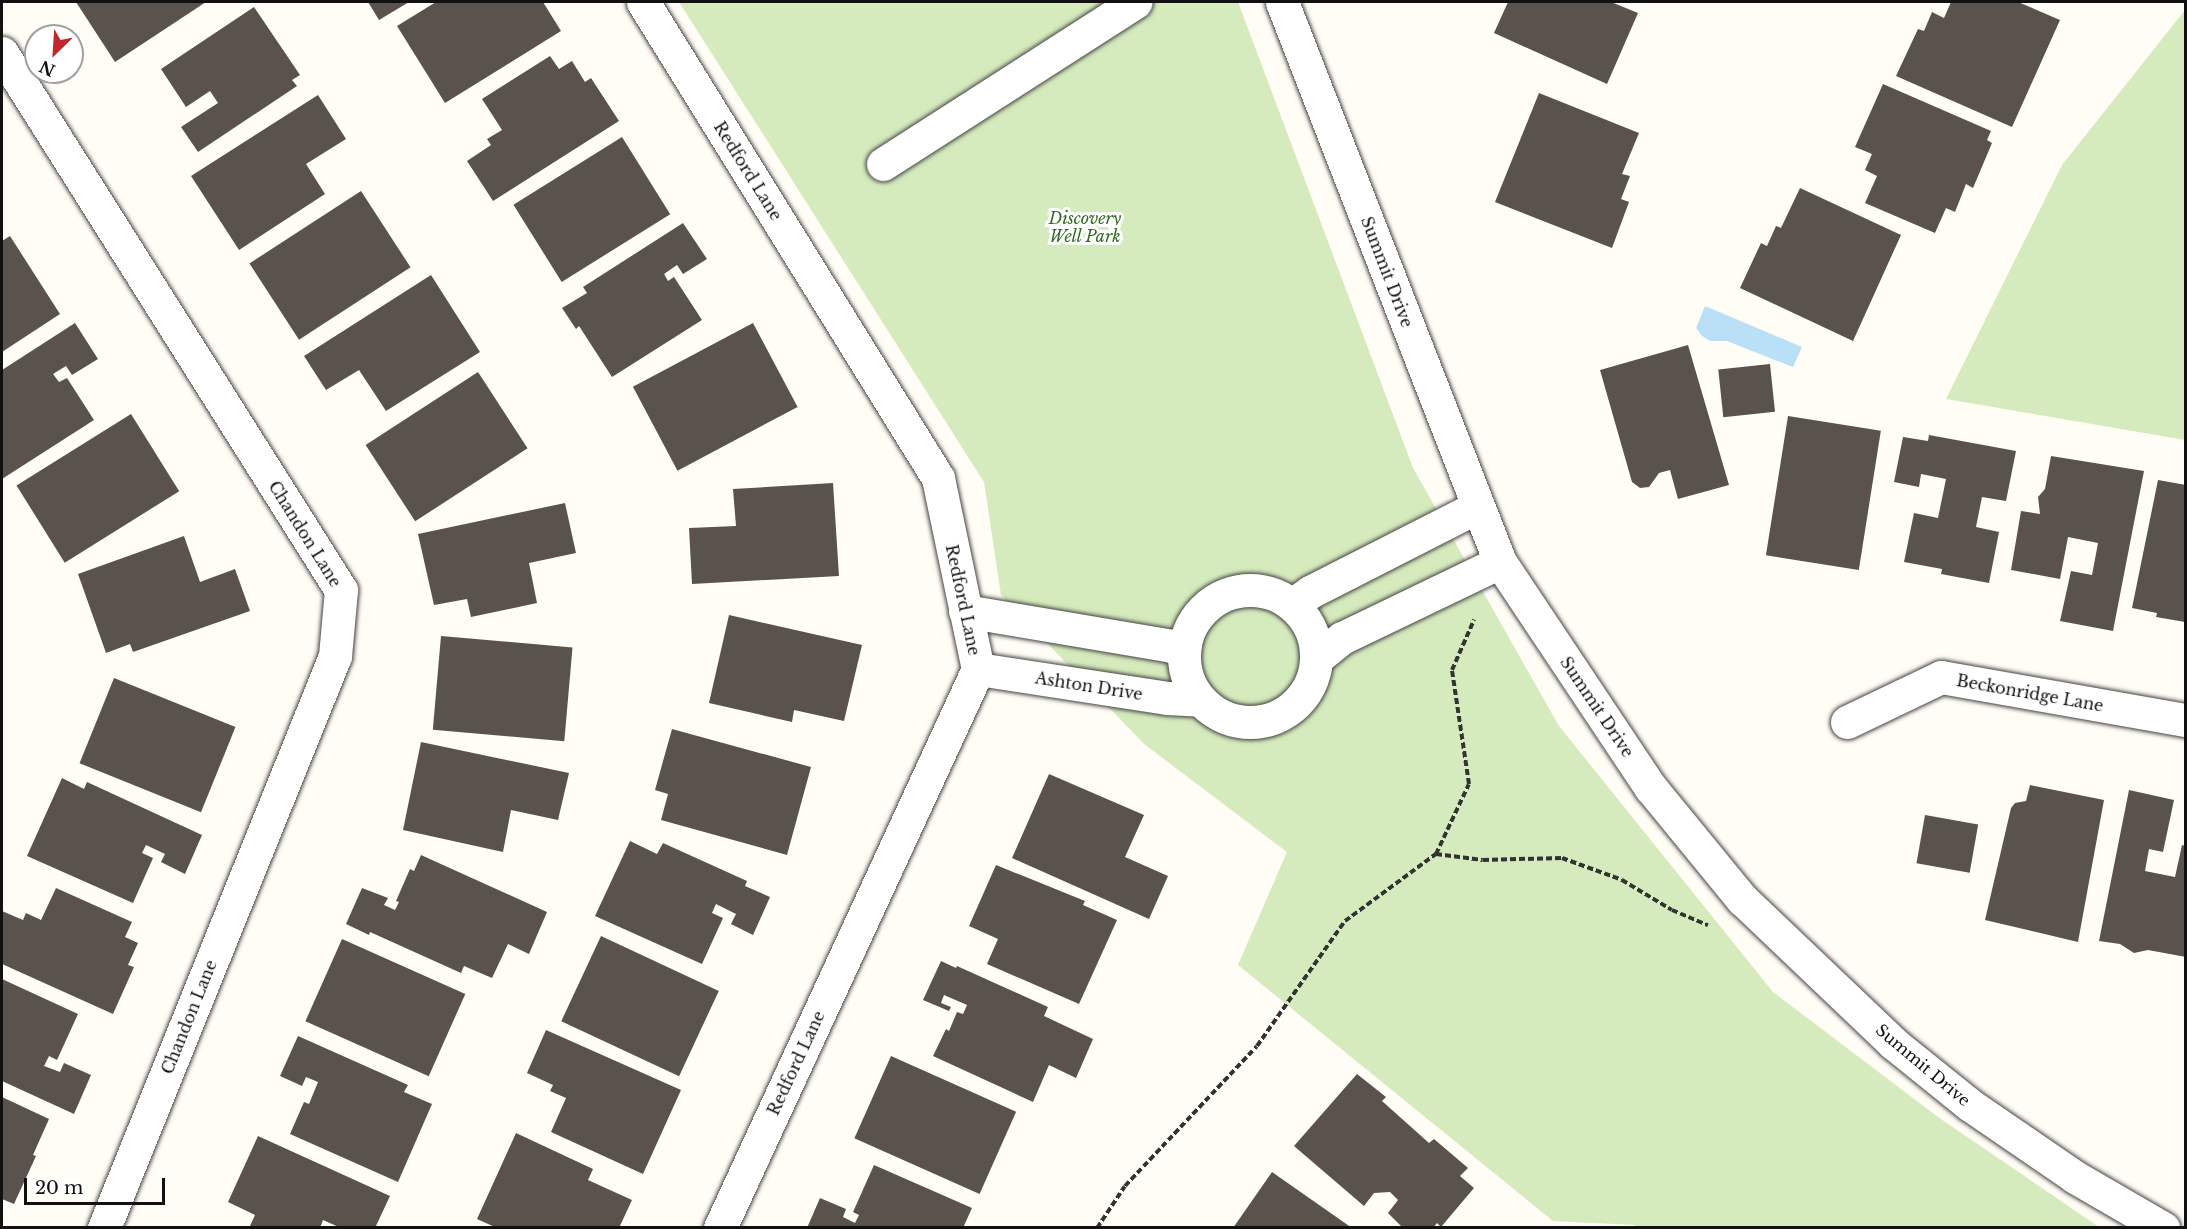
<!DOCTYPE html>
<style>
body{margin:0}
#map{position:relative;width:2187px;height:1229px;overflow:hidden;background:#fffdf5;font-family:"Libre Baskerville",serif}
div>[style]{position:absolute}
.green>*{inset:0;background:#d5ebbd}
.water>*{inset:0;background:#b9e0f7}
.building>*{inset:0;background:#5a524d;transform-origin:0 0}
.path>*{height:4px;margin-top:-2px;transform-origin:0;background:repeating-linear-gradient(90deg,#333 0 6px,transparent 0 9px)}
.roads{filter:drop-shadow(0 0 2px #444) drop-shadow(0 0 2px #444)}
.minor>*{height:33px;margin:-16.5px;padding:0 16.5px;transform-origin:16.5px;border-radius:16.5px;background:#fff}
.minor>.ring{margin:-16.5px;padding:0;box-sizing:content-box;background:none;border:33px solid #fff;border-radius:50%}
span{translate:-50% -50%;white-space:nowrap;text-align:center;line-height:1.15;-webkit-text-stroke:6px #fff;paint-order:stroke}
.street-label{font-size:16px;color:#111}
.park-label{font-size:16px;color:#2f6b1f;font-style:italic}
.frame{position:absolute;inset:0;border:3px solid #111;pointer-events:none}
.north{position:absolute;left:24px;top:24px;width:60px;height:60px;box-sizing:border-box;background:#fff;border:2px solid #a0a0a0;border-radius:50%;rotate:205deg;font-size:16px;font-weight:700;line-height:24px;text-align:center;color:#111}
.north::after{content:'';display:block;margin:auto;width:21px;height:27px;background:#c4262e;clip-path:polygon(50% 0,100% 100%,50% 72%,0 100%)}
.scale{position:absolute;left:24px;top:1178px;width:141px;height:27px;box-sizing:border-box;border:3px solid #111;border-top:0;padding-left:8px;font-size:18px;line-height:21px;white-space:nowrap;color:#111;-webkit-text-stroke:4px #fff;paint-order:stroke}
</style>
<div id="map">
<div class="green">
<div style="clip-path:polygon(679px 2px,1238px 2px,1413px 468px,1559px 726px,1773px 992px,1938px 1117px,2099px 1227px,1637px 1228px,1635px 1225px,1553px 1221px,1238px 965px,1287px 852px,1144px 744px,1001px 595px,984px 482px)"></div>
<div style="clip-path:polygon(2185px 10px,2185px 440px,1946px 399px,2062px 165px)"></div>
</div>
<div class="water">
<div style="clip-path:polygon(1705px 306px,1802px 347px,1793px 367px,1727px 341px,1710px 341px,1702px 336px,1696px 328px)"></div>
</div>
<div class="building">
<div style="clip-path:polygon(76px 2px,206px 2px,115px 62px)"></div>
<div style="clip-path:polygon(368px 2px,409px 2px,379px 20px)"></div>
<div style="clip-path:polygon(436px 2px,543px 2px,561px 31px,445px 103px,397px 26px)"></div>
<div style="clip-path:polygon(1508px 2px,1611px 2px,1638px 13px,1607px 84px,1494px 33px)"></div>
<div style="clip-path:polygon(1951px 2px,2018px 2px,2060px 20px,2012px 127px,1896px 76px,1918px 29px,1924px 31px,1932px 12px,1944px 18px)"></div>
<div style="clip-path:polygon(254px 7px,300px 75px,292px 80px,297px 86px,198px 152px,181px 127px,218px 103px,210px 91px,186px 107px,161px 69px)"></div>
<div style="clip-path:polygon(550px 56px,559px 69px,572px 61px,585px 82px,591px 78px,619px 121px,493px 201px,467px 161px,491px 145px,487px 139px,502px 130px,482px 99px)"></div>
<div style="clip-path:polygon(1883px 84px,1991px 131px,1987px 140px,1992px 143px,1973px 188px,1966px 184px,1955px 212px,1946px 208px,1935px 233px,1865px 203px,1877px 176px,1865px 170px,1872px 154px,1855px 147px)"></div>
<div style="clip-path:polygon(1539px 93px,1639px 133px,1622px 174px,1630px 176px,1621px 199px,1629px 202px,1612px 248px,1495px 202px)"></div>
<div style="clip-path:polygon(318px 95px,346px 139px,306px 164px,325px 194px,239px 250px,191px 176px)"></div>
<div style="left:622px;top:137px;width:91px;height:128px;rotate:58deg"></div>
<div style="clip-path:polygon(1800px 188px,1901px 235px,1853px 341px,1740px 288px,1761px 243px,1767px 246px,1776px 226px,1781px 228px)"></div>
<div style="left:361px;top:191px;width:91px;height:133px;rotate:57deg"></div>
<div style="clip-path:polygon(683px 223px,707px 259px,683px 274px,677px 265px,664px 274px,668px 281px,674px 277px,702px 320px,612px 377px,579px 326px,576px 329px,562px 308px,587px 293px,583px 287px)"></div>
<div style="clip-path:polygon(10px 236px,60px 314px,2px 352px,2px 241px)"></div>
<div style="clip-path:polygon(431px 275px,480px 352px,386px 411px,359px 370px,326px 390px,304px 356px)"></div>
<div style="clip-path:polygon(75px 323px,98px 359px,72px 375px,66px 366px,53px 374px,59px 382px,67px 378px,94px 420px,2px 479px,2px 370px)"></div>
<div style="left:753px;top:323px;width:95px;height:136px;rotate:62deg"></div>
<div style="clip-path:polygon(1688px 345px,1729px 485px,1678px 499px,1670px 470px,1659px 473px,1649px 487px,1640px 488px,1632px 482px,1600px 370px)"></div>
<div style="left:1770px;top:364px;width:48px;height:52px;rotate:84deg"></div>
<div style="left:478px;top:372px;width:91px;height:134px;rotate:57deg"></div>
<div style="left:131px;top:414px;width:91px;height:135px;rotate:58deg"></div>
<div style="left:1788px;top:416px;width:94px;height:141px;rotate:9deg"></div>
<div style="clip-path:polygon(1929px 435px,2016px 451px,2006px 501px,1982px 497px,1976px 527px,1999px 532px,1989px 583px,1941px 574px,1942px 569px,1904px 562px,1914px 513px,1938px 518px,1946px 479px,1921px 474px,1919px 487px,1894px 482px,1903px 437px,1928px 441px)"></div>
<div style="clip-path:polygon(2051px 456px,2144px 471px,2113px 631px,2060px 621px,2071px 571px,2092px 575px,2098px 543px,2068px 537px,2060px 579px,2011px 570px,2021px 511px,2040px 514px,2038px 497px,2045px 489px)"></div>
<div style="clip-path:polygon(2158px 480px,2186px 485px,2185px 622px,2156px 617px,2157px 613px,2132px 608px)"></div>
<div style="clip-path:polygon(833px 483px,839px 576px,692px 584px,689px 528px,736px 526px,733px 489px)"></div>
<div style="clip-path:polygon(565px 503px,576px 553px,529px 563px,537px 603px,471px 617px,467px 599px,434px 605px,418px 534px)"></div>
<div style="clip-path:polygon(184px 536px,200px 582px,235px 569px,250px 611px,133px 652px,130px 644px,106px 653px,78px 574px)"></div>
<div style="clip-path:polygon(729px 615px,862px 645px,844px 721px,794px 710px,792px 722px,709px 703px)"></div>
<div style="left:441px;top:636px;width:132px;height:94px;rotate:5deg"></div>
<div style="left:114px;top:678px;width:131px;height:92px;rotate:22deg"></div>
<div style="clip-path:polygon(672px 729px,811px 767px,787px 855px,661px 820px,668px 794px,655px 790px)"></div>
<div style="clip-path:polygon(421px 742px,569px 773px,558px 820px,511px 810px,503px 852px,403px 830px)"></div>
<div style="clip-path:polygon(1049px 774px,1144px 815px,1125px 857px,1168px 876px,1149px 919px,1012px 858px)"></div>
<div style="clip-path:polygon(62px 778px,84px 789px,87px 782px,202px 835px,185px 874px,161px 862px,165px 854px,146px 845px,142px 853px,153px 858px,133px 903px,27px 856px)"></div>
<div style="clip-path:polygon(2030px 785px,2104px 800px,2078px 942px,1985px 920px,2011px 808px,2015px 803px,2026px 801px)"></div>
<div style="clip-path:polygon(2129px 790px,2174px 800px,2163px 852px,2149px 849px,2145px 871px,2175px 877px,2182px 845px,2186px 846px,2186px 957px,2148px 950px,2134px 953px,2120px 944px,2099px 941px)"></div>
<div style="left:1925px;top:815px;width:54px;height:49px;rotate:10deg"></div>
<div style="clip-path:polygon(630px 841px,657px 854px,663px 843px,747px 881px,745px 886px,770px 897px,753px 935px,731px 924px,736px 914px,716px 904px,712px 913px,723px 918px,702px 964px,595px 916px)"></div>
<div style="clip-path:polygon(421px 855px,547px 912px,529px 954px,508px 944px,492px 978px,464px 966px,461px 973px,370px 932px,369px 935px,346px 924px,362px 888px,388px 898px,384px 905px,395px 910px,399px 902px,396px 901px,410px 869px,414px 871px)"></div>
<div style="clip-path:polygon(996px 865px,1085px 901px,1083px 905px,1117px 920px,1079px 1004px,987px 964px,998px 939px,969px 926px)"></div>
<div style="clip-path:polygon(56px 888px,132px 922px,125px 937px,138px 943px,128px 965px,134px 967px,113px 1014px,2px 964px,2px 911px,23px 920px,26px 913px,41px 920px)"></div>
<div style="left:601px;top:936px;width:130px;height:94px;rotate:25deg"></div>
<div style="left:342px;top:939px;width:135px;height:90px;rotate:24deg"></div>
<div style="clip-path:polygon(941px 961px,956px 968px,957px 966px,1048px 1007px,1044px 1016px,1093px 1039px,1076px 1078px,1049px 1065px,1033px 1102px,933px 1056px,946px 1029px,949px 1031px,957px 1012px,963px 1014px,967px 1005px,944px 995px,941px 1003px,951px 1007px,949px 1011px,923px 1000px)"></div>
<div style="clip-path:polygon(2px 979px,78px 1014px,57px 1060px,49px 1056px,44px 1066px,60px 1072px,64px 1063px,91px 1075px,74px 1114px,2px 1081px)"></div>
<div style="clip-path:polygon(546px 1030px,681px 1090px,643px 1174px,551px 1132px,566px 1098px,550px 1091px,553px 1085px,527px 1073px)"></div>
<div style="clip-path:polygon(298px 1036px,408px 1085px,404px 1092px,432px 1104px,398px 1182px,290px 1134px,304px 1102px,309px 1104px,318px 1082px,306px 1077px,302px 1086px,280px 1076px)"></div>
<div style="left:891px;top:1056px;width:137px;height:90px;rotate:24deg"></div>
<div style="clip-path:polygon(1357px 1074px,1386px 1097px,1382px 1101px,1429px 1143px,1434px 1139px,1468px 1168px,1460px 1176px,1474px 1188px,1441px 1227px,1437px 1223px,1433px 1228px,1403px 1228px,1388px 1213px,1398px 1200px,1390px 1192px,1374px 1193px,1364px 1206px,1294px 1146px)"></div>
<div style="clip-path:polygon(2px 1097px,49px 1119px,33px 1155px,36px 1156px,14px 1204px,2px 1199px)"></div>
<div style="clip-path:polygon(516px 1133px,593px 1169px,588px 1180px,632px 1200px,619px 1228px,497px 1228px,477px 1219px)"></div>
<div style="clip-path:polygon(258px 1136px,390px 1196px,375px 1228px,341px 1228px,323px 1220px,320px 1228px,249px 1228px,255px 1215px,228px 1202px)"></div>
<div style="clip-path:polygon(874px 1165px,972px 1208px,963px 1228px,807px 1228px,820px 1198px,846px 1209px,843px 1217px,855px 1223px,859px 1215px,853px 1212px)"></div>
<div style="clip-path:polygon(1272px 1172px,1352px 1228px,1233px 1228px)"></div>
</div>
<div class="path">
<div style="left:1436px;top:854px;width:47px;rotate:7.3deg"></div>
<div style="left:1483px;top:860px;width:79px;rotate:-1.5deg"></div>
<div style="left:1562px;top:858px;width:64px;rotate:20.1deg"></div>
<div style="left:1622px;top:880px;width:58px;rotate:31deg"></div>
<div style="left:1672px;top:910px;width:39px;rotate:23deg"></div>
<div style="left:1097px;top:1228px;width:50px;rotate:-56.3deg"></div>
<div style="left:1125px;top:1186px;width:192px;rotate:-46.7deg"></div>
<div style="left:1257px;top:1046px;width:153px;rotate:-54.9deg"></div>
<div style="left:1345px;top:921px;width:113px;rotate:-36.4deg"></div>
<div style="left:1436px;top:854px;width:77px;rotate:-64.8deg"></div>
<div style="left:1469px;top:784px;width:115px;rotate:-98.5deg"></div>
<div style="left:1452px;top:670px;width:55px;rotate:-66.3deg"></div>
</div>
<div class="roads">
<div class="minor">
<div style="left:643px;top:2px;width:560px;rotate:58.21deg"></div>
<div style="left:938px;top:478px;width:195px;rotate:78.2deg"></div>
<div style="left:978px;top:669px;width:616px;rotate:114.78deg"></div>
<div style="left:1282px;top:2px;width:601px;rotate:68.73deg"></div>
<div style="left:1500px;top:562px;width:272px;rotate:56.3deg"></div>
<div style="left:1651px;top:788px;width:144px;rotate:50.7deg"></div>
<div style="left:1742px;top:899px;width:209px;rotate:43.6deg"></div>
<div style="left:1893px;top:1043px;width:99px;rotate:38.8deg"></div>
<div style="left:1970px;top:1105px;width:127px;rotate:34.4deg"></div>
<div style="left:2075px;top:1177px;width:102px;rotate:30.1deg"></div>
<div style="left:2px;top:53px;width:635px;rotate:57.74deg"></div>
<div style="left:341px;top:590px;width:66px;rotate:95.2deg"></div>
<div style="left:335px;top:656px;width:617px;rotate:111.99deg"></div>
<div style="left:883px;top:164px;width:300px;rotate:-32.7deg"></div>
<div class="ring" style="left:1184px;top:590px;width:99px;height:99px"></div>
<div style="left:1293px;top:604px;width:21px;rotate:-35deg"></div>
<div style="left:1310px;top:592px;width:187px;rotate:-27deg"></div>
<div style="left:965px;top:611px;width:209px;rotate:9.6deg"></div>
<div style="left:1171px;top:646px;width:14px;rotate:-4deg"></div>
<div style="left:1317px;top:658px;width:32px;rotate:-39deg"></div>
<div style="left:1342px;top:638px;width:175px;rotate:-25.7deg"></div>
<div style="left:978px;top:669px;width:191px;rotate:8.7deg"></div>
<div style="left:1167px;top:698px;width:33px;rotate:3deg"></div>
<div style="left:1847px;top:722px;width:104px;rotate:-25.6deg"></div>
<div style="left:1941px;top:677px;width:249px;rotate:10deg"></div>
</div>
</div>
<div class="street-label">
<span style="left:748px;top:171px;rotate:58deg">Redford Lane</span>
<span style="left:1387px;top:272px;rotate:69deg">Summit Drive</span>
<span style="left:305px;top:534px;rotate:58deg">Chandon Lane</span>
<span style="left:963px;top:600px;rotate:78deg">Redford Lane</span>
<span style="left:1089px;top:686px;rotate:9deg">Ashton Drive</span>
<span style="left:2030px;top:693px;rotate:10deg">Beckonridge Lane</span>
<span style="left:1597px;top:707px;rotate:56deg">Summit Drive</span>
<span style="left:189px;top:1017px;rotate:-68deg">Chandon Lane</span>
<span style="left:796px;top:1063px;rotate:-65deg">Redford Lane</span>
<span style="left:1923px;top:1065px;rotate:40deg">Summit Drive</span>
</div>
<div class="park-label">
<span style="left:1085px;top:227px">Discovery<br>Well Park</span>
</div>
<div class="frame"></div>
<div class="north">N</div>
<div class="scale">20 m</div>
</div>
